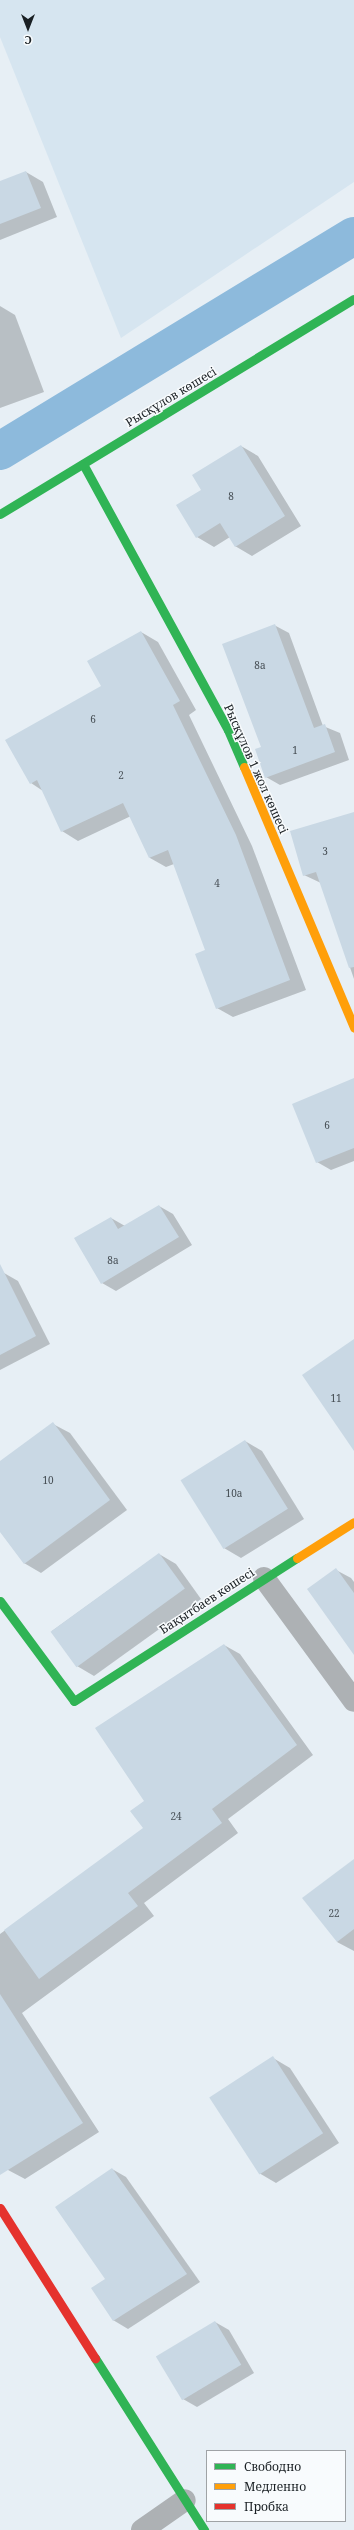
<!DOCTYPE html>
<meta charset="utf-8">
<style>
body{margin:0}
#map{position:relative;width:354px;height:2530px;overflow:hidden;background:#e7eff5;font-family:"Noto Serif",serif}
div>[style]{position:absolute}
.built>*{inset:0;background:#d6e5f0}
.shadow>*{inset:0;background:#0003}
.canal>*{height:38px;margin:-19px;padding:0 19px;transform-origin:19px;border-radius:19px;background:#8dbadc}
.building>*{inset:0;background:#c9d8e4;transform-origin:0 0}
.street>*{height:22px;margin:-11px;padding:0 11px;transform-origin:11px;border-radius:11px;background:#adb1b4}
.fast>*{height:9px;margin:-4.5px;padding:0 4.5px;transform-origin:4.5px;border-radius:4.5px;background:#30b455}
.slow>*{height:9px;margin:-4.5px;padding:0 4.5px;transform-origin:4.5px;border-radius:4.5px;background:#ff9f0a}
.jam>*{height:9px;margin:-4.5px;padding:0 4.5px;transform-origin:4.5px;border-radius:4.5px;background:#e5322d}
span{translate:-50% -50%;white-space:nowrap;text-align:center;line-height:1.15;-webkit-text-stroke:3px #f8fbfd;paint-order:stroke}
.number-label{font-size:10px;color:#464e54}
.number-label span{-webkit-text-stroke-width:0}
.street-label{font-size:12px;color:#1a2024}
.legend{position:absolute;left:206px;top:2450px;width:140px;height:72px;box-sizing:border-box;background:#f8fbfd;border:1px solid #9fa3a6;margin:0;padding:5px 7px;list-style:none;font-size:12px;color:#1a2024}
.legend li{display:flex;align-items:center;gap:8px;height:20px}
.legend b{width:20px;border:1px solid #9fa3a6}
.north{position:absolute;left:8px;top:8px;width:40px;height:40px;-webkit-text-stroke:3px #f8fbfd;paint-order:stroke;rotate:180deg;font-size:11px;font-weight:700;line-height:16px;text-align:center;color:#1a2024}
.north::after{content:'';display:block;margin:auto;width:14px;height:18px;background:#1a2024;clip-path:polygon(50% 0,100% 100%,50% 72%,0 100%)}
</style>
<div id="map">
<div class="built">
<div style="clip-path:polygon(0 0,354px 0,354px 182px,121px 338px,0 37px)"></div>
</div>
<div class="shadow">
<div style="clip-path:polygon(26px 172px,43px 182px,57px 217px,0 240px,0 182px)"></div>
<div style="clip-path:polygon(0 306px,15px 315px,44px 392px,0 408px)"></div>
<div style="clip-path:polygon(241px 446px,258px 456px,301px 526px,252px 556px,235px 546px,230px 537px,214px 547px,197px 537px,178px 505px,203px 490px)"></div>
<div style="clip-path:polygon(274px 625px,289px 633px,323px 726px,340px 733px,349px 760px,280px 785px,266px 777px)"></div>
<div style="clip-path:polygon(141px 632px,158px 642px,196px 710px,189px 715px,252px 846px,306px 990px,233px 1017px,217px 1008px,207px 950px,174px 864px,166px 867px,150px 858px,131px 816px,78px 841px,62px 831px,43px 791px,31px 783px)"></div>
<div style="clip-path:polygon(354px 813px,354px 979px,321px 883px,304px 875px)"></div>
<div style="clip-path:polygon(354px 1084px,354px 1161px,331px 1170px,317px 1162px)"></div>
<div style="clip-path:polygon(159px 1206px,173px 1214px,192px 1245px,116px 1291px,102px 1283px,111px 1218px,125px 1226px)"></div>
<div style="clip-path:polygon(4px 1273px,18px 1281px,50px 1344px,0 1370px,0 1275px)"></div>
<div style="clip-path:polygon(53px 1424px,70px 1433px,127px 1510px,41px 1573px,24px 1563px,0 1531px,0 1463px)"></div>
<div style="clip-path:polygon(245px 1441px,262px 1451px,304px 1519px,241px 1558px,224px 1548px)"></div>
<div style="clip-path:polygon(159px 1554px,176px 1564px,201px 1599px,94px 1676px,77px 1666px,52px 1631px)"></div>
<div style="clip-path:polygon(336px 1570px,351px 1578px,354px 1582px,354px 1649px)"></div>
<div style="clip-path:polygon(224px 1645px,240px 1654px,313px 1755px,228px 1819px,238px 1833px,144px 1903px,154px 1916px,22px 2013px,99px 2132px,25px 2179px,8px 2170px,0 2156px,0 1934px,145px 1828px,145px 1801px)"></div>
<div style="clip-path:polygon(354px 1860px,354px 1951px,337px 1942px)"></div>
<div style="clip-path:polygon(273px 2058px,290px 2068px,339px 2143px,276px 2183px,259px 2173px)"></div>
<div style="clip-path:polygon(112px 2169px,126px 2177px,200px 2282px,128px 2329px,113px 2320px)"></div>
<div style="clip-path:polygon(215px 2322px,229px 2330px,254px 2373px,197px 2407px,183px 2399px)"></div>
</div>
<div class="canal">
<div style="left:0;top:451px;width:414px;rotate:-31.3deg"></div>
</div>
<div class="building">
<div style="clip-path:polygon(26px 171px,41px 208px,0 224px,0 181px)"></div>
<div style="clip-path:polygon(241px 445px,285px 516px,235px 547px,220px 523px,196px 538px,176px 505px,201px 490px,192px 475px)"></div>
<div style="clip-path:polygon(275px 624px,314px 728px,325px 724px,335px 752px,265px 778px,255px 749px,261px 747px,222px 644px)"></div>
<div style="clip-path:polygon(141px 631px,180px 701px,173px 705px,236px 835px,290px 980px,216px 1009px,195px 954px,205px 950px,168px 850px,149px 858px,123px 803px,61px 832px,37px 780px,30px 784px,5px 740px,101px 686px,87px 661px)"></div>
<div style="clip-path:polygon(354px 812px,354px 967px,349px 968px,316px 872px,303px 876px,290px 831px)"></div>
<div style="clip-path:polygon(354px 1078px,354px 1148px,316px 1163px,292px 1104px)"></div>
<div style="clip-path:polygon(159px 1205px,179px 1237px,101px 1284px,74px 1238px,111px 1217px,118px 1229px)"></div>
<div style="clip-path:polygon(0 1264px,36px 1336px,0 1355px)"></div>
<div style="clip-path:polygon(354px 1339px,354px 1451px,302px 1375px)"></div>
<div style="clip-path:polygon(53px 1422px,110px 1500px,24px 1564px,0 1532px,0 1461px)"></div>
<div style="left:245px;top:1440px;width:81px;height:76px;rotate:58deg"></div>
<div style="left:159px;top:1553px;width:44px;height:134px;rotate:54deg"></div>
<div style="clip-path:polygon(336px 1568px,354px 1593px,354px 1655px,307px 1589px)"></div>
<div style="clip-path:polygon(224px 1644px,297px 1745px,212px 1809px,222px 1823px,128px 1893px,138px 1906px,39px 1979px,4px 1930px,143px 1828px,130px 1811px,144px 1801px,95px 1728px)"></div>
<div style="clip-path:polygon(354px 1859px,354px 1929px,337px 1942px,302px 1898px)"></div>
<div style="clip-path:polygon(0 1994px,83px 2123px,0 2175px)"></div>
<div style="left:273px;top:2056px;width:92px;height:76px;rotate:57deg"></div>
<div style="clip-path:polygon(112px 2168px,187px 2274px,113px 2321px,91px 2288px,105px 2279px,55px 2207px)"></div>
<div style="left:215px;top:2321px;width:51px;height:69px;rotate:59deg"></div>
</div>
<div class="street">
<div style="left:264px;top:1578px;width:152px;rotate:53.8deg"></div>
<div style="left:142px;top:2530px;width:52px;rotate:-34.9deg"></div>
</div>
<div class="fast">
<div style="left:83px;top:464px;width:303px;rotate:61.4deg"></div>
<div style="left:228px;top:730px;width:40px;rotate:66.6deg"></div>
<div style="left:0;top:514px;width:414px;rotate:-31.3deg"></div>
<div style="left:0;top:1601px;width:124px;rotate:53.5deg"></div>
<div style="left:74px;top:1701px;width:265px;rotate:-32.7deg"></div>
<div style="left:95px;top:2358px;width:204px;rotate:57.6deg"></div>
</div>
<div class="slow">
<div style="left:244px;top:767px;width:283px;rotate:67.1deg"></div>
<div style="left:297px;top:1558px;width:67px;rotate:-32.3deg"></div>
</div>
<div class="jam">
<div style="left:0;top:2208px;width:178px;rotate:57.7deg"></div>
</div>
<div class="number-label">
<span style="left:231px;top:497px">8</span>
<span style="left:260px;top:666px">8а</span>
<span style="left:93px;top:720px">6</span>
<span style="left:295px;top:751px">1</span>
<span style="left:121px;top:776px">2</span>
<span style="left:325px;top:852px">3</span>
<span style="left:217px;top:884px">4</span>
<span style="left:327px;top:1126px">6</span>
<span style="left:113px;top:1261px">8а</span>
<span style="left:336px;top:1399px">11</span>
<span style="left:48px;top:1481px">10</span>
<span style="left:234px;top:1494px">10а</span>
<span style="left:176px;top:1817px">24</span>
<span style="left:334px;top:1914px">22</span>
</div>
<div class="street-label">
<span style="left:171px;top:397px;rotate:-31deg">Рысқұлов көшесі</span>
<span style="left:256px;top:769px;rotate:66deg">Рысқұлов 1 жол көшесі</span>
<span style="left:207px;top:1601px;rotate:-33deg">Бақытбаев көшесі</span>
</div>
<ul class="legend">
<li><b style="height:5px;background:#30b455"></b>Свободно</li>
<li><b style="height:5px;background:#ff9f0a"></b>Медленно</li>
<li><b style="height:5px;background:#e5322d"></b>Пробка</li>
</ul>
<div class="north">С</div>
</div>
